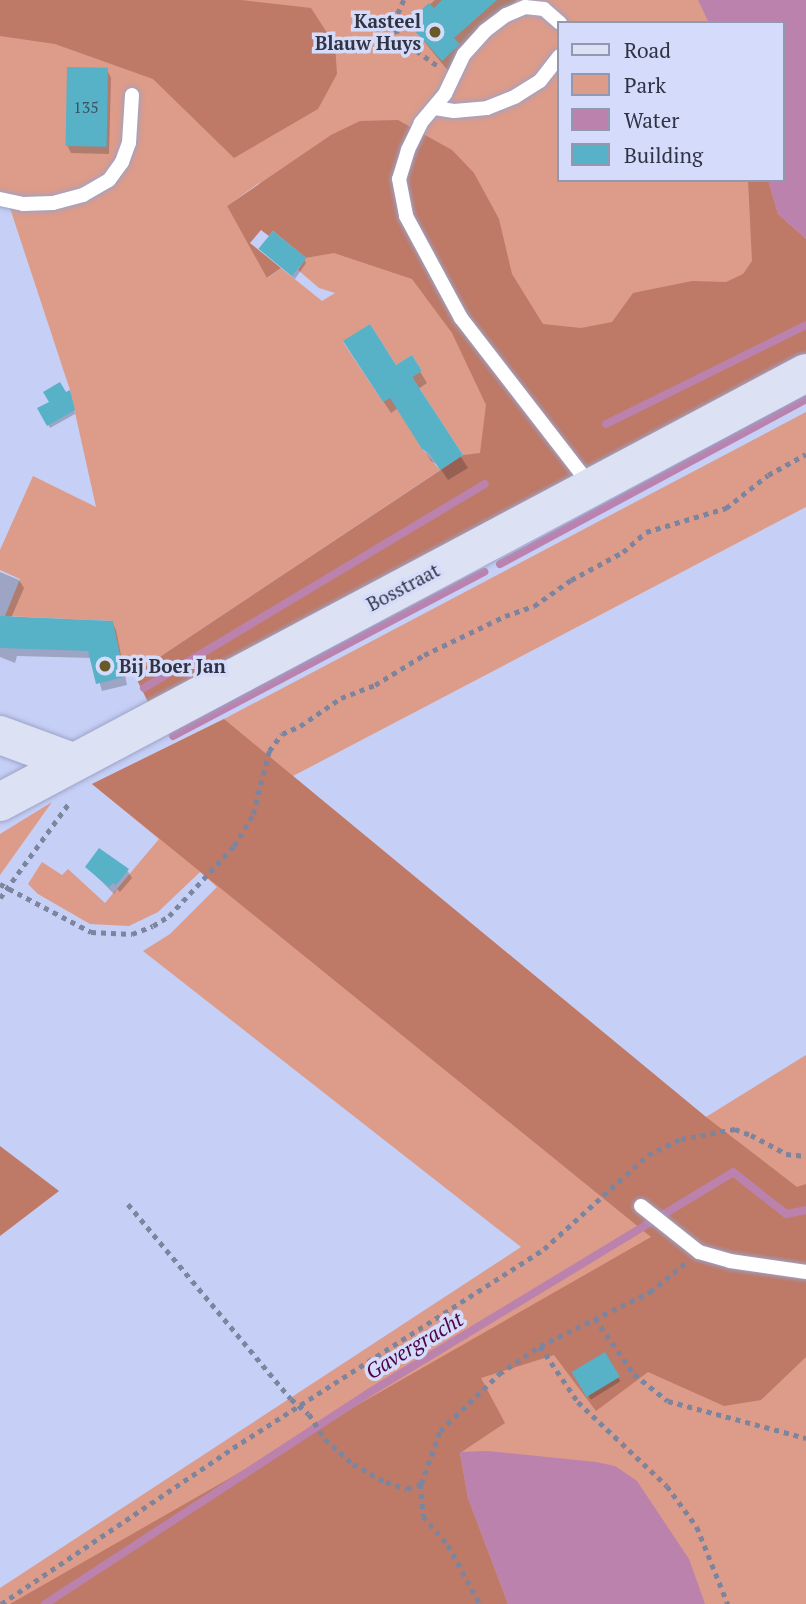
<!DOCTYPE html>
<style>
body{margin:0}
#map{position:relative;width:806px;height:1604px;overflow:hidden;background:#c6cff5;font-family:"PT Serif",serif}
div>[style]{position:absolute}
.green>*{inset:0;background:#dd9b89}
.forest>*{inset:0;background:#be7967}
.water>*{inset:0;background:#bb82ae}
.shadow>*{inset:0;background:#0003;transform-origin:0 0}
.stream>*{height:8px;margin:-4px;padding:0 4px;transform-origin:4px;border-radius:4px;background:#bb82ae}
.building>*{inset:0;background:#57b1c7;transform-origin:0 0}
.path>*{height:4.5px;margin-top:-2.25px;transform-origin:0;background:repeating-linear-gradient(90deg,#7d849e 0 5px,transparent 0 10px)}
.roads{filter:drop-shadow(0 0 2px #9ca3c8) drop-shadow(0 0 2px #9ca3c8)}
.lane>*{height:14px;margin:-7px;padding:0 7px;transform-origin:7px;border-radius:7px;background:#fff}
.secondary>*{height:38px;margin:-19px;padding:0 19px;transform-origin:19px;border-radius:19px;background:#dde1f4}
.dots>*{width:19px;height:19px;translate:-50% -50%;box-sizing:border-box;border:4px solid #d5dcfb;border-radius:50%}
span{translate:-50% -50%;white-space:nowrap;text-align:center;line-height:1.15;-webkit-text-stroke:7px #d5dcfb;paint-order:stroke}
.number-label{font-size:16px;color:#3a5263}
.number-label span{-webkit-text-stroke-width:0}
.poi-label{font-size:19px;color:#303342;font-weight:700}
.right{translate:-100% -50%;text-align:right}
.left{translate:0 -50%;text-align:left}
.street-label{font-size:19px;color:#303342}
.water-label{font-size:21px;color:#4c0542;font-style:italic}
.legend{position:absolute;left:557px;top:21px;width:228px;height:161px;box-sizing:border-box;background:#d5dcfb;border:2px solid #9398b1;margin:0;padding:9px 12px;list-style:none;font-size:21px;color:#303342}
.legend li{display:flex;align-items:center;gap:14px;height:35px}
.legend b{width:35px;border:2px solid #9398b1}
</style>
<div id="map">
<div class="green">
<div style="clip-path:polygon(evenodd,0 0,806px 0,806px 354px,480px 454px,463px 455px,412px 377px,422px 371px,412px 355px,396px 365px,370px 324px,343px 342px,383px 402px,399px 391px,420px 446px,440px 470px,134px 674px,124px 677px,117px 641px,112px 641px,113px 621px,5px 616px,20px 579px,0 570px,0 550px,33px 476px,96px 507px,70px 390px,6px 196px,0 192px,0 0,559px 23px,783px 23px,783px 180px,559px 180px,559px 23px,0 0,259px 183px,326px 254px,306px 258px,298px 270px,319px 288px,335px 293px,322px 301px,281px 268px,268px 278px,227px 206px,259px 183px)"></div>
<div style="clip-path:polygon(806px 412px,806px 507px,293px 776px,706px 1117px,806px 1055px,806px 1604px,0 1604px,0 1588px,521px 1247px,143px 951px,170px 934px,217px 887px,200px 872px,158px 912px,129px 926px,90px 924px,38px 894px,28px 884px,42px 862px,62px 875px,68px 869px,105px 903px,159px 839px,92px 784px,224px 719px)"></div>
<div style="clip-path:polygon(52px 802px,0 875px,0 834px)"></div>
</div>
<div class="forest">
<div style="clip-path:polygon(0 0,241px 0,311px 8px,335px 45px,337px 74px,318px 109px,234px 158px,153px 79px,55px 44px,0 36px)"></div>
<div style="clip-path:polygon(398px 120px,452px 150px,474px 173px,499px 219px,512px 274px,543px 324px,581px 328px,612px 322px,633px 293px,692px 281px,726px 282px,743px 274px,752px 261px,748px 180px,768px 180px,778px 214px,806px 239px,806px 354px,149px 704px,134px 674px,463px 455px,480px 453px,486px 405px,452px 333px,412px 279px,334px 253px,306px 258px,273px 231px,269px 236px,261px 230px,250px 243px,281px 268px,267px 278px,227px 206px,331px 135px,360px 121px)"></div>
<div style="clip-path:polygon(224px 719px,706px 1117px,797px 1187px,806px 1184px,806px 1357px,761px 1400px,724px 1406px,648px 1372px,596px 1411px,554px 1355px,481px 1378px,505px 1423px,460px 1453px,468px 1498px,508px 1604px,10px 1604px,651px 1237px,92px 784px)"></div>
<div style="clip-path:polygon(0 1146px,59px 1191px,0 1236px)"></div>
</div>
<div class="water">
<div style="clip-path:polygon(698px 0,806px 0,806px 239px,778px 214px,768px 180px,783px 180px,783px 23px,709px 23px)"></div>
<div style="clip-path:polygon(487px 1451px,596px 1462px,615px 1466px,637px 1481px,689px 1559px,705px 1604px,508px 1604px,468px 1498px,460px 1452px)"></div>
</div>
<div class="shadow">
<div style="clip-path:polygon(435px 0,517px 0,461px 50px,449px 72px,409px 23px)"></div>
<div style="clip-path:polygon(107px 70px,111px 78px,109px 154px,71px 153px,67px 145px)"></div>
<div style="clip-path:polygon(260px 249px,304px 259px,306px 263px,295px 279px)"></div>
<div style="clip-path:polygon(352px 354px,396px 367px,411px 357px,427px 383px,418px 389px,468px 468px,448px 480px,438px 465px,431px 461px,398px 408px,391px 413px)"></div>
<div style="clip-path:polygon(65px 395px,71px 395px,75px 414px,50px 428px,40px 409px)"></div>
<div style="clip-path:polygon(0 572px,19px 580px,24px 588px,11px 618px,112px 622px,116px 630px,127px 685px,102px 691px,92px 658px,17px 656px,15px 663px,0 657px)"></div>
<div style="clip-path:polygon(87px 867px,127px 870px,132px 878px,120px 892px,117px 889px,114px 894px)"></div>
<div style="left:604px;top:1355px;width:31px;height:35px;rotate:58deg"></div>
</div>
<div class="stream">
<div style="left:606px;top:424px;width:223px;rotate:-26.3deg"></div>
<div style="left:500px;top:564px;width:348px;rotate:-28.3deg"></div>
<div style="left:144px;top:688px;width:397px;rotate:-30.9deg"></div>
<div style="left:173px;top:736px;width:352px;rotate:-27.8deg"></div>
<div style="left:45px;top:1604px;width:384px;rotate:-33.1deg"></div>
<div style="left:367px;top:1394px;width:428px;rotate:-31.2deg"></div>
<div style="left:733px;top:1172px;width:68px;rotate:38.4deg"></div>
<div style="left:786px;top:1214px;width:20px;rotate:-11deg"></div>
</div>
<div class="building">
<div style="clip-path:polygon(442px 0,497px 0,454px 38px,460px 44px,442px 61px,407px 22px,429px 3px,434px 8px)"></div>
<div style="left:67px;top:67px;width:41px;height:79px;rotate:1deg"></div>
<div style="left:273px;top:231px;width:43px;height:23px;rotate:39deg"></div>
<div style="clip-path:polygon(370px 324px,396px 365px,412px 355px,422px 371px,412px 377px,463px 455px,440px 470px,429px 453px,422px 449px,390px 398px,383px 402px,343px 341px)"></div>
<div style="clip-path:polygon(60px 382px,66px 392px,70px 390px,75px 410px,47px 426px,37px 408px,49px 402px,43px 392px)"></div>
<div style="clip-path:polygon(0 616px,113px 621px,124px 677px,96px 684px,88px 651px,0 648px)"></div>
<div style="clip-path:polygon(99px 848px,129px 869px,116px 885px,113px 883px,109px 887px,85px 867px)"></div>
<div style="left:605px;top:1352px;width:29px;height:39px;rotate:59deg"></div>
</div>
<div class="path">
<div style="left:404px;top:0;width:20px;rotate:114deg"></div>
<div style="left:396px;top:18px;width:11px;rotate:90deg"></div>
<div style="left:396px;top:29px;width:11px;rotate:68deg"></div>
<div style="left:400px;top:39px;width:47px;rotate:35.4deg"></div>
<div style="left:0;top:884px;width:103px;rotate:27.8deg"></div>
<div style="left:91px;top:932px;width:41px;rotate:2.8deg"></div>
<div style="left:132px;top:934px;width:22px;rotate:-21deg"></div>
<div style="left:153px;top:926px;width:19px;rotate:-32deg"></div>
<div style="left:169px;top:916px;width:96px;rotate:-47.1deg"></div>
<div style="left:234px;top:846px;width:37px;rotate:-59deg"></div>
<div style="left:253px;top:814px;width:65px;rotate:-75.7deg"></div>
<div style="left:269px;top:751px;width:21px;rotate:-53deg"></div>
<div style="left:282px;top:734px;width:20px;rotate:-24deg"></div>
<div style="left:300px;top:726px;width:50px;rotate:-34.3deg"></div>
<div style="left:341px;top:698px;width:36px;rotate:-21deg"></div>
<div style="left:375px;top:685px;width:57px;rotate:-31.5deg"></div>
<div style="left:424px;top:655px;width:90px;rotate:-25.7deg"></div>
<div style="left:505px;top:616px;width:31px;rotate:-19deg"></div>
<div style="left:534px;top:606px;width:45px;rotate:-35.1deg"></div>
<div style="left:571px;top:580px;width:59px;rotate:-28.3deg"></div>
<div style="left:623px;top:552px;width:30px;rotate:-41deg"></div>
<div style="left:646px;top:532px;width:84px;rotate:-16.7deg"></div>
<div style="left:726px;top:508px;width:53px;rotate:-38.2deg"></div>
<div style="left:768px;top:475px;width:43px;rotate:-28.9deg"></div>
<div style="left:0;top:898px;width:117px;rotate:-54deg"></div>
<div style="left:128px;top:1204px;width:254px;rotate:50.1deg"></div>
<div style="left:291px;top:1399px;width:23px;rotate:40deg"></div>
<div style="left:309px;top:1414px;width:30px;rotate:57deg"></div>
<div style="left:325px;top:1439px;width:38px;rotate:42deg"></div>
<div style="left:353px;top:1464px;width:38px;rotate:29deg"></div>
<div style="left:386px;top:1482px;width:22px;rotate:18deg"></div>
<div style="left:407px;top:1489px;width:15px;rotate:-20deg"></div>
<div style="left:421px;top:1484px;width:56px;rotate:-70.3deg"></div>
<div style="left:440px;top:1431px;width:82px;rotate:-44deg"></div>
<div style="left:499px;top:1374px;width:50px;rotate:-34.3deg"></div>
<div style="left:540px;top:1346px;width:123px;rotate:-26.1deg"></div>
<div style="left:650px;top:1292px;width:45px;rotate:-39.6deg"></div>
<div style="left:595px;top:1318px;width:68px;rotate:55.1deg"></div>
<div style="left:634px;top:1374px;width:43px;rotate:38.5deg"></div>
<div style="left:668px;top:1401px;width:143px;rotate:15deg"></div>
<div style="left:540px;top:1346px;width:68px;rotate:55.8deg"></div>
<div style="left:578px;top:1402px;width:122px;rotate:43.3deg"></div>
<div style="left:667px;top:1486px;width:51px;rotate:53.8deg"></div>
<div style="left:697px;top:1527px;width:83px;rotate:68.1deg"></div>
<div style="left:421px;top:1484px;width:32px;rotate:86deg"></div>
<div style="left:423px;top:1516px;width:38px;rotate:49deg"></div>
<div style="left:448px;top:1545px;width:67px;rotate:61.5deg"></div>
<div style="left:1px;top:1604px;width:280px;rotate:-33.9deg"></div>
<div style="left:233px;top:1448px;width:369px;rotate:-32.6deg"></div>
<div style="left:544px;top:1249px;width:140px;rotate:-42.1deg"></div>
<div style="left:648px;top:1155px;width:37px;rotate:-26deg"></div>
<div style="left:681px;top:1139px;width:55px;rotate:-10.5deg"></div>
<div style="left:735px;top:1129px;width:17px;rotate:21deg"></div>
<div style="left:751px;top:1135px;width:40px;rotate:28deg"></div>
<div style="left:786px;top:1154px;width:20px;rotate:6deg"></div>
</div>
<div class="roads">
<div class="lane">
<div style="left:560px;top:23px;width:21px;rotate:-139deg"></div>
<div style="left:544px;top:9px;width:19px;rotate:-174deg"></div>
<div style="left:525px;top:7px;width:21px;rotate:157deg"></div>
<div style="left:506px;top:15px;width:26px;rotate:143deg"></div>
<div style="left:485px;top:31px;width:31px;rotate:132deg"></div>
<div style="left:464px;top:54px;width:44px;rotate:115.4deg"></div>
<div style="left:445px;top:94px;width:38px;rotate:130deg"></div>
<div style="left:421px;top:123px;width:30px;rotate:116deg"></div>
<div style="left:408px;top:150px;width:30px;rotate:107deg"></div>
<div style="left:399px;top:179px;width:38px;rotate:79deg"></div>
<div style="left:406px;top:216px;width:116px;rotate:61.7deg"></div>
<div style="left:461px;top:318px;width:212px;rotate:52.3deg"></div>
<div style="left:435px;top:108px;width:19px;rotate:9deg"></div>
<div style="left:454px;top:111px;width:33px;rotate:-5deg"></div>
<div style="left:487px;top:108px;width:31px;rotate:-22deg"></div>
<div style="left:516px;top:96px;width:28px;rotate:-32deg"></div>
<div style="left:540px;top:81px;width:31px;rotate:-52deg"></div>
<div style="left:0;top:199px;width:24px;rotate:12deg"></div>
<div style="left:23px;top:204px;width:30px;rotate:-2deg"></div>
<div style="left:53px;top:203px;width:31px;rotate:-15deg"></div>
<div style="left:83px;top:195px;width:30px;rotate:-30deg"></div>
<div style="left:109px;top:180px;width:22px;rotate:-54deg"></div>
<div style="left:122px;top:162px;width:20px;rotate:-70deg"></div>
<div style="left:129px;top:143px;width:48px;rotate:-86.4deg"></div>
<div style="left:641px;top:1206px;width:74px;rotate:38.4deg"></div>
<div style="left:699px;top:1252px;width:32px;rotate:16deg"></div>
<div style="left:730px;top:1261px;width:77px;rotate:8.2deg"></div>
</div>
<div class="secondary">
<div style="left:0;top:735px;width:78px;rotate:20.3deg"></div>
<div style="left:0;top:802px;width:913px;rotate:-28.02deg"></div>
</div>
</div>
<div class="dots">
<div style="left:435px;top:32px;background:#675a27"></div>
<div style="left:105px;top:666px;background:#675a27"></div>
</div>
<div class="number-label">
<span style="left:86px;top:107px">135</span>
</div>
<div class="poi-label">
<span class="right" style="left:421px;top:32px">Kasteel<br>Blauw Huys</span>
<span class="left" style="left:119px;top:666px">Bij Boer Jan</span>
</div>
<div class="street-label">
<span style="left:403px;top:587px;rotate:-28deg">Bosstraat</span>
</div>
<div class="water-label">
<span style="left:414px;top:1345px;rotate:-31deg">Gavergracht</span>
</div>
<ul class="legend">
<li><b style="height:9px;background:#dde1f4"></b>Road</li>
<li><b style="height:19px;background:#dd9b89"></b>Park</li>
<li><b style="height:19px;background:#bb82ae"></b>Water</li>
<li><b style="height:19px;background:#57b1c7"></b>Building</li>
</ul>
</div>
